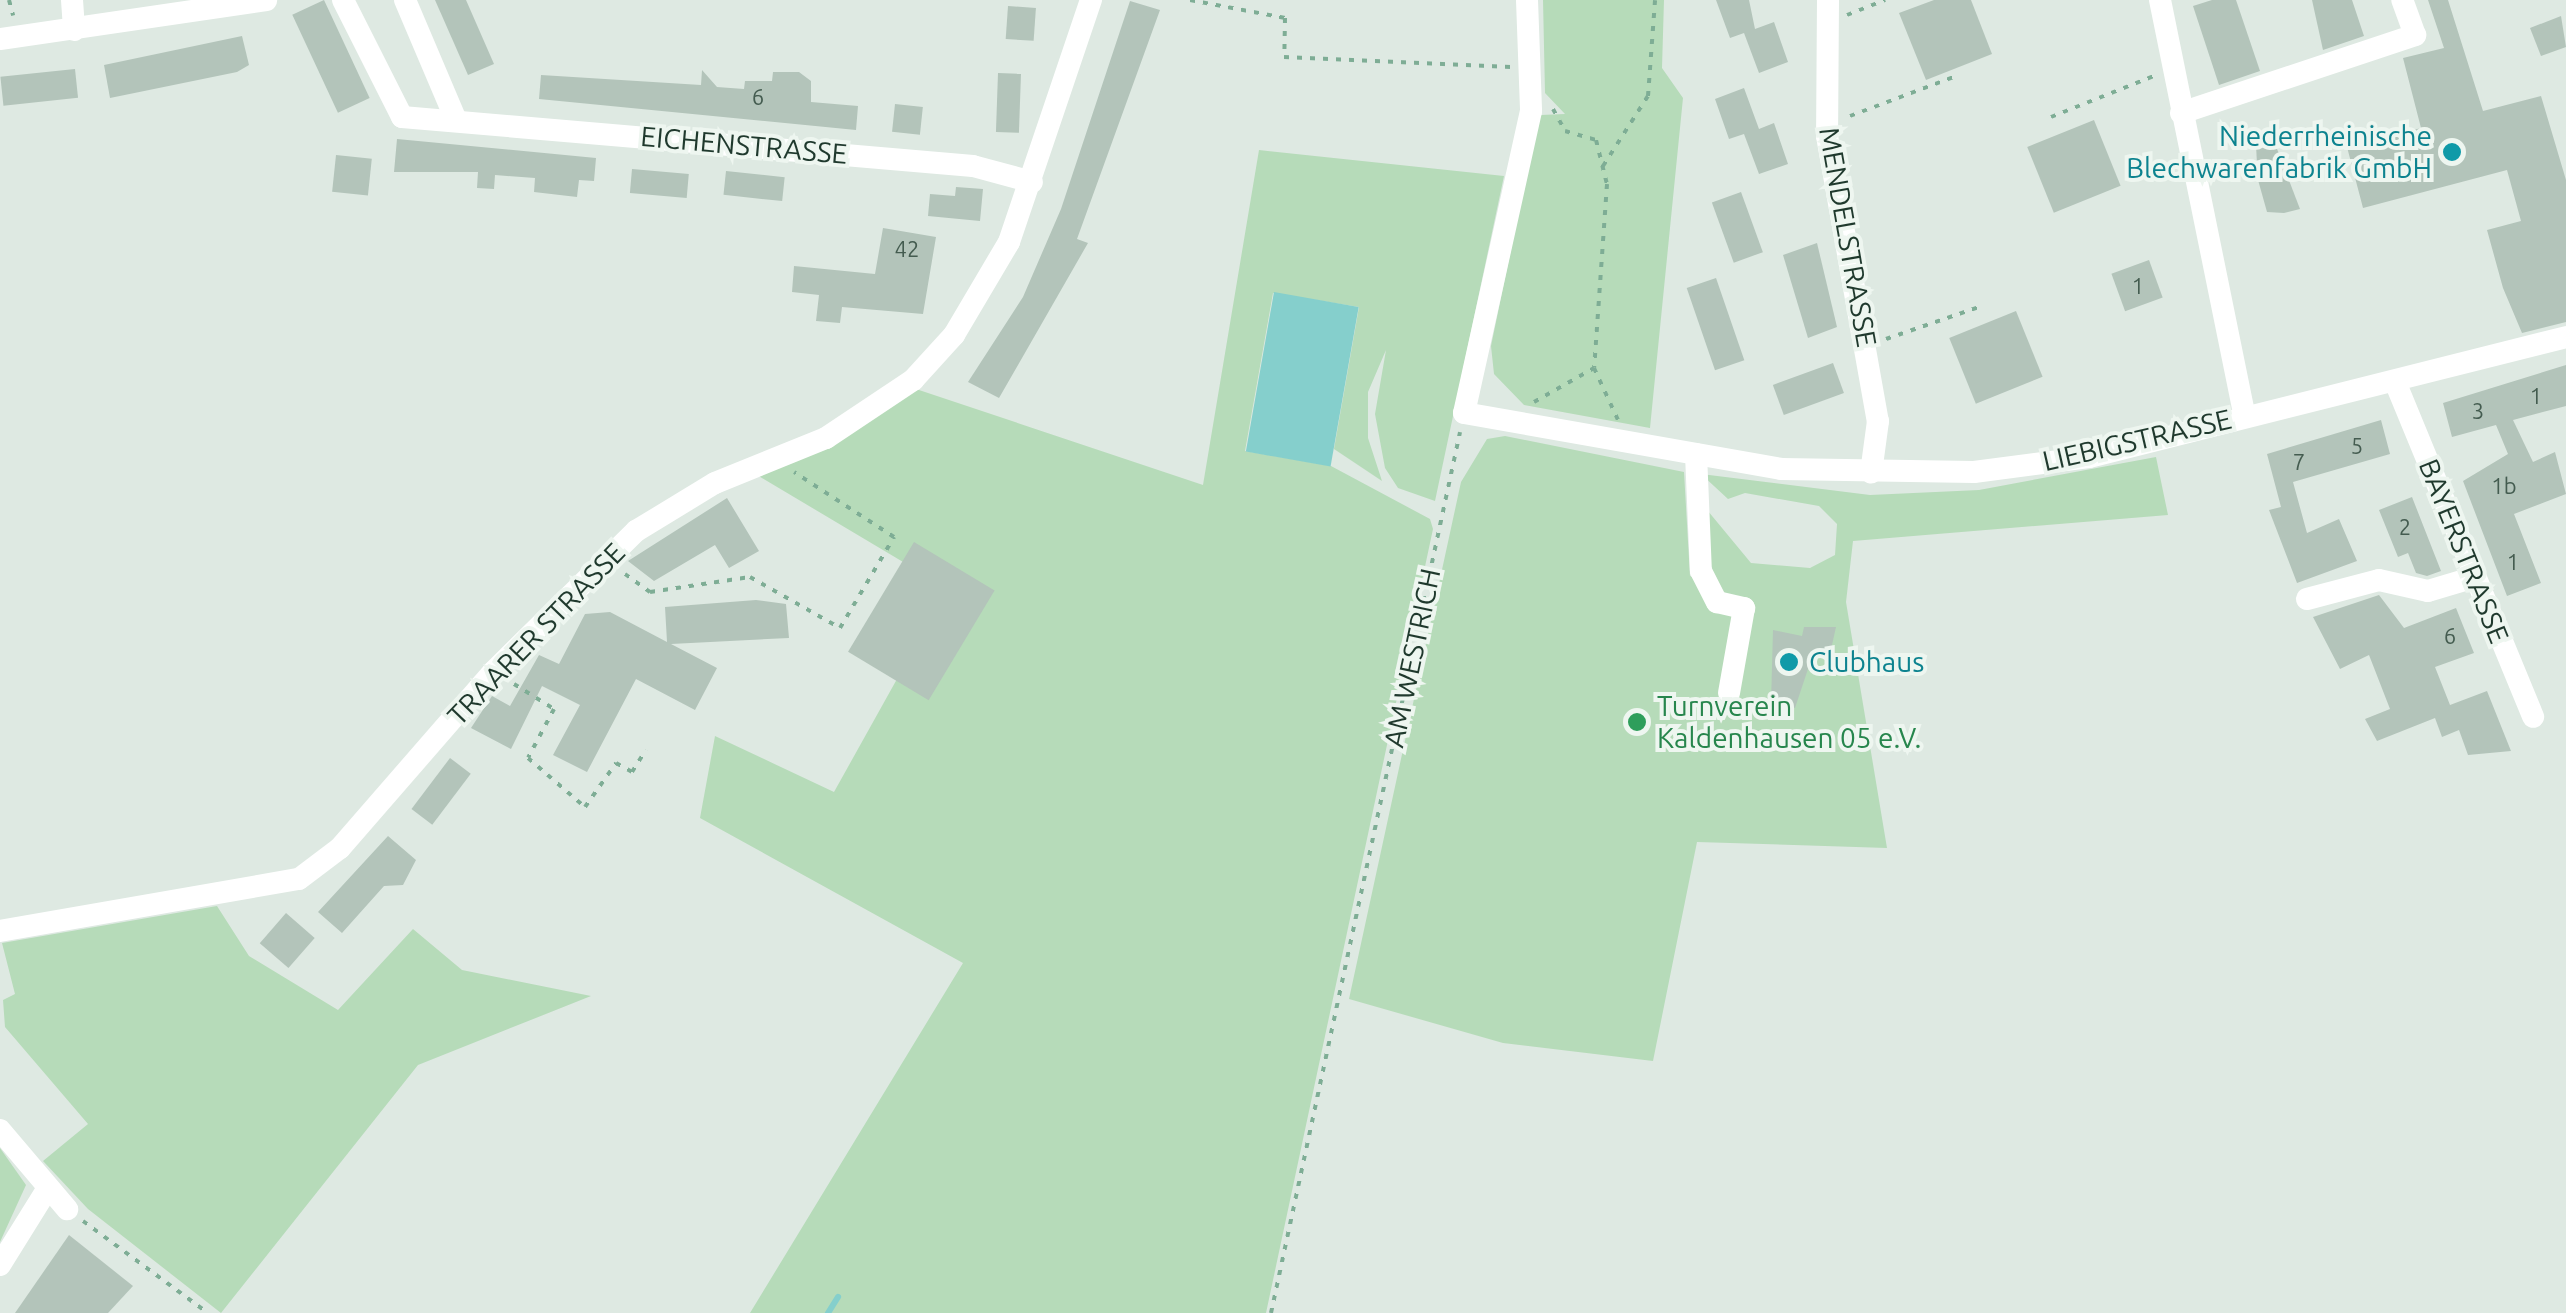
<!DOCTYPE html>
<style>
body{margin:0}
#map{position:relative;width:2566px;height:1313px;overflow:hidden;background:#dee9e2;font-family:Ubuntu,sans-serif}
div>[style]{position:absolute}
.green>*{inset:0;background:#b6dbb9}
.water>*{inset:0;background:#85cfcc;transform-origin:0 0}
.stream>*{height:6px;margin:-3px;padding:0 3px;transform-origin:3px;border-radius:3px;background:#85cfcc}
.building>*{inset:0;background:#b3c4ba;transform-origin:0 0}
.path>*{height:4px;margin-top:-2px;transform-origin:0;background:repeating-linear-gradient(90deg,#7ead95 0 5px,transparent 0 13px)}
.minor>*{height:22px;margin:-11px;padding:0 11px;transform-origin:11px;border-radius:11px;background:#fff}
.dots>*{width:28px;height:28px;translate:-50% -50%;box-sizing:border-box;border:5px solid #eef6f0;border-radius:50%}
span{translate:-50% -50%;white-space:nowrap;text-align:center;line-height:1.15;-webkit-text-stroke:8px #eef6f0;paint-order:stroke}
.number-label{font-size:22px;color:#445c50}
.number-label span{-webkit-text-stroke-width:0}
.culture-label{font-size:28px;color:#0d838f}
.right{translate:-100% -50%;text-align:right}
.left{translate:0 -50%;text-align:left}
.street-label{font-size:28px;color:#1f392d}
.leisure-label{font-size:28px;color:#27864d}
</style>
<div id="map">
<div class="green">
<div style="clip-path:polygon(1543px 0,1664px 0,1662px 68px,1683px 98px,1650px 428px,1524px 405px,1494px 374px,1491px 346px,1537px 124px,1541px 115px,1565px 114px,1545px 93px)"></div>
<div style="clip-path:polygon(1259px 150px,1504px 176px,1435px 501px,1398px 488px,1385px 468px,1375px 414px,1386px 350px,1368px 392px,1368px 438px,1382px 481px,1334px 449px,1359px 307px,1273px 293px,1245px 451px,1331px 466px,1430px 519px,1433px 529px,1266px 1313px,750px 1313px,963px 963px,700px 818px,715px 736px,834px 792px,897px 679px,935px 581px,757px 475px,916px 389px,1203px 485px)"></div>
<div style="clip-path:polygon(1505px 436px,1684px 472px,1690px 576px,1709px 579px,1703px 505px,1751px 563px,1810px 568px,1835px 555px,1837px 524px,1819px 506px,1745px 493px,1728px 499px,1701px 474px,1870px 495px,1979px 490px,2156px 457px,2168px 515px,1853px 541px,1846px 602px,1887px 848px,1697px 842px,1653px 1061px,1503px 1043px,1349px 999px,1461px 482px,1487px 439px)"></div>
<div style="clip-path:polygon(217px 906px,249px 956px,338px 1010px,413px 929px,462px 970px,591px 996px,418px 1065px,221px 1313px,88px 1209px,43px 1161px,88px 1124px,5px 1027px,3px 1000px,15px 994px,2px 943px)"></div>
<div style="clip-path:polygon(0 1148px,26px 1185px,0 1242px)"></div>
</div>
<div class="water">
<div style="left:1274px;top:292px;width:86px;height:162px;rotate:10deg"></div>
</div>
<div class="stream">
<div style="left:828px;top:1313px;width:19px;rotate:-58deg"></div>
</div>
<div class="building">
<div style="left:324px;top:0;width:108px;height:35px;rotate:65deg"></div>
<div style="clip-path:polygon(435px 0,466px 0,494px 64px,468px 75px)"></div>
<div style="clip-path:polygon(1716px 0,1749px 0,1755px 29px,1774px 22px,1788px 62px,1759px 73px,1744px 33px,1730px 38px)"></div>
<div style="clip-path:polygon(1934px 0,1971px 0,1992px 54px,1926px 80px,1899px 13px)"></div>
<div style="clip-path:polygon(2212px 0,2236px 0,2260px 71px,2219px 85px,2193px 6px)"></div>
<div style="clip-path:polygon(2312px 0,2352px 0,2364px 36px,2323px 50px)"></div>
<div style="clip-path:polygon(2428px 0,2448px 0,2483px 111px,2541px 96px,2566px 180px,2566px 322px,2522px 333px,2503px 288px,2487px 230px,2521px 221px,2507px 170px,2363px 208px,2347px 147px,2421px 128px,2403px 58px,2444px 48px)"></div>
<div style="clip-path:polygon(1130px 1px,1160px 10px,1077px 239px,1088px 243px,999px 398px,968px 382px,1023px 297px,1061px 209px)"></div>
<div style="left:1008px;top:6px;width:28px;height:33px;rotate:4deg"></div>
<div style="clip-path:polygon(2561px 16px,2566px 47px,2541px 56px,2530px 28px)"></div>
<div style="clip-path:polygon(242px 36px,249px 65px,237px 72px,110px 98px,104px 65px)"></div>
<div style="left:75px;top:69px;width:29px;height:75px;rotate:84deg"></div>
<div style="clip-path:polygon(702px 70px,717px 87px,744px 89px,745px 81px,772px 81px,773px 72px,799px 72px,811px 81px,811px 102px,858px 106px,856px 130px,539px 99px,541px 75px,701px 85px)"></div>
<div style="left:998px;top:73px;width:23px;height:59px;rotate:2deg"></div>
<div style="clip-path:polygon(1744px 88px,1759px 129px,1774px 123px,1788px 164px,1759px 174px,1744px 134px,1729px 139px,1715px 99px)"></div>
<div style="left:895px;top:104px;width:28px;height:28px;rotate:6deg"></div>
<div style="left:2094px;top:120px;width:71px;height:72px;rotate:68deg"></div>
<div style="clip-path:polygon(397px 139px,596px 158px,594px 181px,579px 180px,577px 197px,534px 192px,535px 178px,495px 175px,494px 189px,477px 188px,478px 172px,394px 172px)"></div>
<div style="clip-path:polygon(2274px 141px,2300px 209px,2284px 213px,2267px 212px,2258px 180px,2256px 146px)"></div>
<div style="left:336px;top:155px;width:36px;height:37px;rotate:6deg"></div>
<div style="left:632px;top:169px;width:57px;height:24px;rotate:5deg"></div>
<div style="left:726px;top:171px;width:59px;height:24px;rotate:6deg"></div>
<div style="clip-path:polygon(956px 187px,983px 189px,980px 221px,928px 216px,930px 194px,955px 196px)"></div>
<div style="left:1741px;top:192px;width:64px;height:31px;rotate:70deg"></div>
<div style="clip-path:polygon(883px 228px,936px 237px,923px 314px,842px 307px,840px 323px,816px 321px,819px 295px,792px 292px,794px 266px,875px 274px)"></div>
<div style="clip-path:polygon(1817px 243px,1837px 327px,1808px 338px,1783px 255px)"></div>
<div style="left:2149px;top:260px;width:40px;height:40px;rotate:70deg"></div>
<div style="left:1716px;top:278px;width:87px;height:31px;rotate:71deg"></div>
<div style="left:2016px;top:311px;width:71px;height:72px;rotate:68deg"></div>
<div style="left:1833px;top:363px;width:32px;height:64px;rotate:70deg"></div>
<div style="clip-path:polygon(2566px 365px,2566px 406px,2513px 420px,2533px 462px,2555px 452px,2566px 494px,2514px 514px,2541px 583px,2507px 596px,2463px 481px,2508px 454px,2496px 425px,2452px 437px,2443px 403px)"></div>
<div style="clip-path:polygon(2381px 420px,2390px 454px,2293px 482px,2307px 533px,2339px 519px,2357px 561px,2297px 583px,2269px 510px,2281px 507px,2267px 454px)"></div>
<div style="clip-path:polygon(2412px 497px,2441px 571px,2427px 576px,2416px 573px,2408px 553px,2398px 557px,2379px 510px)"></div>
<div style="clip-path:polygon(727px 498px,759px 551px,729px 568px,715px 545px,654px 581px,628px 561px)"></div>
<div style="left:914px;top:542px;width:94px;height:128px;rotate:31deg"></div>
<div style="clip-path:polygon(2379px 595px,2404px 628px,2456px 608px,2474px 653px,2435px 667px,2450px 705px,2487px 691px,2511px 751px,2468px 755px,2459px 730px,2442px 737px,2435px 718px,2377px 741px,2365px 719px,2390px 709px,2369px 655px,2340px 669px,2313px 617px)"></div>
<div style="clip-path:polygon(756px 600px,786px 604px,789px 638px,671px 644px,717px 668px,695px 710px,636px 679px,587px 772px,553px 755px,580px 705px,542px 686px,511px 749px,471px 728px,492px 696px,510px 706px,539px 655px,559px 664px,585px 614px,610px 612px,667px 642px,665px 607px)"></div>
<div style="clip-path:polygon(1804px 627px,1836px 627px,1830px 654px,1814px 651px,1795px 708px,1771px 703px,1773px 630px,1802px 636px)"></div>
<div style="left:450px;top:758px;width:26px;height:64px;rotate:37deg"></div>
<div style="clip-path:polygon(388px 836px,416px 860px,403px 885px,384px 886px,342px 933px,318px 912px)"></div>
<div style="left:286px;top:913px;width:38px;height:40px;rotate:41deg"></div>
<div style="clip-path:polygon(69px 1235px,133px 1286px,108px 1313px,15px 1313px)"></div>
</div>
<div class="path">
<div style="left:9px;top:0;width:16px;rotate:75deg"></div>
<div style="left:1190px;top:0;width:97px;rotate:10.7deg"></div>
<div style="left:1285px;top:18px;width:39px;rotate:91deg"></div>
<div style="left:1284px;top:57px;width:227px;rotate:2.5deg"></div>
<div style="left:1847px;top:15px;width:41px;rotate:-21.5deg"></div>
<div style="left:1553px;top:109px;width:25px;rotate:61deg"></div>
<div style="left:1565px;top:131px;width:32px;rotate:16deg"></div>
<div style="left:1596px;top:140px;width:45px;rotate:76deg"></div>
<div style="left:1607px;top:184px;width:184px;rotate:94deg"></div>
<div style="left:1594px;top:368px;width:57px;rotate:65.2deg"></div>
<div style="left:1850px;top:116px;width:116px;rotate:-20.6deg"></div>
<div style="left:2051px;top:117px;width:111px;rotate:-21.7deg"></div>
<div style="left:1603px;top:166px;width:83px;rotate:-57.3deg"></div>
<div style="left:1648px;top:96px;width:96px;rotate:-85.8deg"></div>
<div style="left:1886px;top:339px;width:98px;rotate:-19deg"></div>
<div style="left:1534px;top:402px;width:69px;rotate:-29.5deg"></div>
<div style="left:625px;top:574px;width:31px;rotate:36deg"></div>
<div style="left:650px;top:592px;width:101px;rotate:-8.5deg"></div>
<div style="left:750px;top:577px;width:103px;rotate:29.5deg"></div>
<div style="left:840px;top:628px;width:106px;rotate:-59.3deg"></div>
<div style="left:894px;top:537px;width:119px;rotate:-147deg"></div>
<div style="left:514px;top:684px;width:47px;rotate:32deg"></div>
<div style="left:554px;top:709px;width:55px;rotate:118deg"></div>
<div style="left:528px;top:758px;width:75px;rotate:40.7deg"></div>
<div style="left:585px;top:807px;width:54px;rotate:-54.8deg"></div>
<div style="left:616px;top:763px;width:18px;rotate:29deg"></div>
<div style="left:632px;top:772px;width:26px;rotate:-58deg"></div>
<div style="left:83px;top:1221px;width:155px;rotate:36.4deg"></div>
<div style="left:1271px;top:1313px;width:901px;rotate:-77.89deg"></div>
</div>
<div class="minor">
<div style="left:72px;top:0;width:30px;rotate:86deg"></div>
<div style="left:343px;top:0;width:131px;rotate:63.2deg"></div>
<div style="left:402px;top:117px;width:573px;rotate:4.9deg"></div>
<div style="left:973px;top:166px;width:61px;rotate:15.2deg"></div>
<div style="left:405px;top:0;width:128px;rotate:67deg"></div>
<div style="left:1527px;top:0;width:111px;rotate:87.9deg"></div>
<div style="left:1531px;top:111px;width:309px;rotate:102.5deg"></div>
<div style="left:1464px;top:413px;width:322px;rotate:10deg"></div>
<div style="left:1781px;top:469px;width:193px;rotate:0.9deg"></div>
<div style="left:1974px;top:472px;width:116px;rotate:-7.4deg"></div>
<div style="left:2089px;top:457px;width:492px;rotate:-14.1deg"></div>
<div style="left:1828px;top:0;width:136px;rotate:90.4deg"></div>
<div style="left:1827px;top:136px;width:290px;rotate:79.9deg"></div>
<div style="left:1878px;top:421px;width:52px;rotate:97.7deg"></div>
<div style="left:2160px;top:0;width:425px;rotate:78.5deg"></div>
<div style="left:0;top:39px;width:269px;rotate:-8.3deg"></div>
<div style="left:2181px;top:113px;width:247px;rotate:-18.4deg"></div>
<div style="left:2415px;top:35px;width:37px;rotate:-110deg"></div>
<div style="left:2396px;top:384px;width:360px;rotate:67.6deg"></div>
<div style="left:1696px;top:454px;width:117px;rotate:87.6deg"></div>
<div style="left:1701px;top:571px;width:35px;rotate:63deg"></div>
<div style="left:1717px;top:602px;width:28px;rotate:13deg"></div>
<div style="left:1744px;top:608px;width:86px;rotate:100deg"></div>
<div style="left:2307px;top:599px;width:74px;rotate:-14.8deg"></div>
<div style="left:2379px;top:580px;width:50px;rotate:12.7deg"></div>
<div style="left:2428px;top:591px;width:49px;rotate:-16.6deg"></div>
<div style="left:0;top:931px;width:303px;rotate:-9.9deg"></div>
<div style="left:299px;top:879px;width:51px;rotate:-37.1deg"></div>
<div style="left:340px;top:848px;width:233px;rotate:-49deg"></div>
<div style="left:493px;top:672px;width:201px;rotate:-44.6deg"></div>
<div style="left:636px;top:531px;width:92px;rotate:-31.3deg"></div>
<div style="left:715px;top:483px;width:120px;rotate:-22.1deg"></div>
<div style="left:826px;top:438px;width:105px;rotate:-33.7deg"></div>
<div style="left:913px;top:380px;width:61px;rotate:-47.7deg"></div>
<div style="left:954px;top:335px;width:108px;rotate:-59.4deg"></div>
<div style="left:1009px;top:242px;width:256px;rotate:-71.3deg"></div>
<div style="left:0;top:1130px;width:104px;rotate:49.7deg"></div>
<div style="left:0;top:1265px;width:91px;rotate:-58.1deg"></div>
</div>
<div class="dots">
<div style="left:2452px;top:152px;background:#0f9aa8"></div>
<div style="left:1789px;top:662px;background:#0f9aa8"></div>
<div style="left:1637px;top:722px;background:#2e9e5b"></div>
</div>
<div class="number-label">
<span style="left:758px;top:97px">6</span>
<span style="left:907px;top:249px">42</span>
<span style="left:2138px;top:286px">1</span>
<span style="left:2536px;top:396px">1</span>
<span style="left:2478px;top:411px">3</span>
<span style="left:2357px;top:446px">5</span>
<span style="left:2299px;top:462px">7</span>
<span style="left:2504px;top:486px">1b</span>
<span style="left:2405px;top:527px">2</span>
<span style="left:2513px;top:562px">1</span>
<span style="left:2450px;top:636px">6</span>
</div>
<div class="culture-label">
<span class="right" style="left:2432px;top:152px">Niederrheinische<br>Blechwarenfabrik GmbH</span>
<span class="left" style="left:1809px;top:662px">Clubhaus</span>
</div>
<div class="street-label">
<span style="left:744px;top:145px;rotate:5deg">EICHENSTRASSE</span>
<span style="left:1848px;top:237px;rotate:80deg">MENDELSTRASSE</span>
<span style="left:2137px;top:440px;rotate:-13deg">LIEBIGSTRASSE</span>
<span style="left:2464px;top:551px;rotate:68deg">BAYERSTRASSE</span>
<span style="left:536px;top:634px;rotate:-46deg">TRAARER STRASSE</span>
<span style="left:1412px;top:658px;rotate:-78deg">AM WESTRICH</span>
</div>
<div class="leisure-label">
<span class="left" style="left:1657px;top:722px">Turnverein<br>Kaldenhausen 05 e.V.</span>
</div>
</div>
